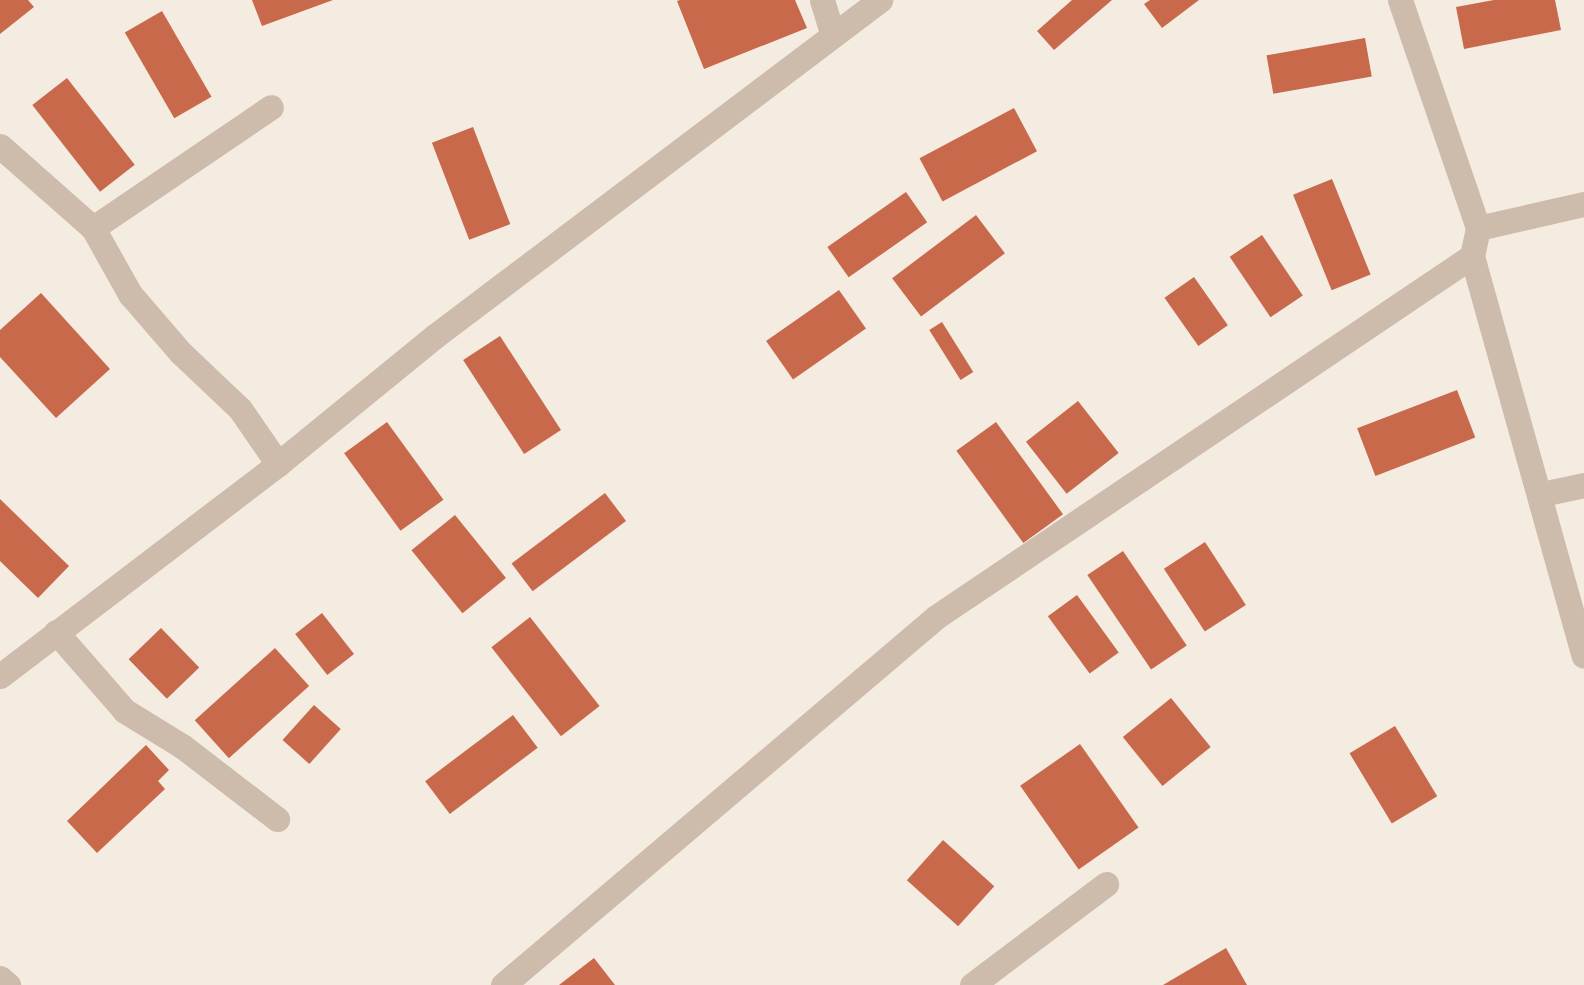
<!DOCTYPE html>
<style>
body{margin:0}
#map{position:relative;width:1584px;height:985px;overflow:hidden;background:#f4ebe1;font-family:"Nunito Sans",sans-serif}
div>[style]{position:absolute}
.building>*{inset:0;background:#c8694b;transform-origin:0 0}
.minor>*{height:25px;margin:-12.5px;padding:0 12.5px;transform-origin:12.5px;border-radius:12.5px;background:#cdbbac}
span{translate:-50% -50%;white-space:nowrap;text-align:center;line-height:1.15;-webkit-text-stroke:8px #fbf5ee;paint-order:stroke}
</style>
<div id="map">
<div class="building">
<div style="clip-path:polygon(0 0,28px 0,34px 7px,0 34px)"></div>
<div style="clip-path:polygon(252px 0,333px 0,262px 26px)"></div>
<div style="clip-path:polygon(680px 0,795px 0,807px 28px,704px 69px,677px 1px)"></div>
<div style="clip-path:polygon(1072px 0,1112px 0,1054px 50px,1037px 31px)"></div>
<div style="clip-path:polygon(1150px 0,1199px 0,1162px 28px,1144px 4px)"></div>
<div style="clip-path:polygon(1494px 0,1555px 0,1561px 30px,1464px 49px,1456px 7px)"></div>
<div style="left:162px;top:11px;width:99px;height:43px;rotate:60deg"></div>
<div style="left:1365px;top:38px;width:39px;height:100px;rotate:80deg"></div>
<div style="left:67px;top:78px;width:110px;height:44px;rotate:52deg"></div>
<div style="left:1014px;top:108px;width:49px;height:107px;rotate:62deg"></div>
<div style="left:473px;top:127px;width:104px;height:44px;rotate:69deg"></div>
<div style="left:1332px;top:179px;width:103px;height:42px;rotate:68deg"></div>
<div style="left:906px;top:192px;width:37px;height:96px;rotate:55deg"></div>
<div style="left:976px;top:215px;width:48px;height:105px;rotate:53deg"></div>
<div style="left:1262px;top:235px;width:73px;height:39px;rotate:56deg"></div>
<div style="left:1194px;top:277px;width:59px;height:36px;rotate:55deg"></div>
<div style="left:839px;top:290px;width:47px;height:89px;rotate:55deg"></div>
<div style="clip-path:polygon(41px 293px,110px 369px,56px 418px,0 357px,0 330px)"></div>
<div style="left:942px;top:322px;width:59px;height:15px;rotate:58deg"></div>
<div style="left:500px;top:336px;width:112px;height:44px;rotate:57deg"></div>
<div style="left:1457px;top:390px;width:51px;height:107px;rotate:69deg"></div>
<div style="left:1078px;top:401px;width:66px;height:66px;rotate:52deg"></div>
<div style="left:387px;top:422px;width:96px;height:53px;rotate:54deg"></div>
<div style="left:996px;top:422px;width:114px;height:49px;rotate:54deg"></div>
<div style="left:605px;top:493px;width:35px;height:117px;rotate:53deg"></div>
<div style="clip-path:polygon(0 499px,69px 566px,38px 598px,0 561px)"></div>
<div style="left:455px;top:515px;width:81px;height:56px;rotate:51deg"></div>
<div style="left:1205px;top:542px;width:75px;height:49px;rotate:57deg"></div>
<div style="left:1123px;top:551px;width:114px;height:43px;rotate:56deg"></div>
<div style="left:1077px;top:595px;width:71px;height:36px;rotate:54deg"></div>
<div style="left:322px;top:613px;width:52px;height:34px;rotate:52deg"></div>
<div style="left:530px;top:617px;width:113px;height:49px;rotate:52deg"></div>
<div style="left:161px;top:628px;width:55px;height:45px;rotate:46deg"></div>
<div style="left:275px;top:648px;width:51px;height:108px;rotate:48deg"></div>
<div style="left:1171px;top:698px;width:63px;height:62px;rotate:51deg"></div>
<div style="left:314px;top:705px;width:36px;height:47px;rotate:42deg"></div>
<div style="left:513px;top:715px;width:41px;height:110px;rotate:53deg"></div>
<div style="left:1395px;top:726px;width:82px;height:53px;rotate:59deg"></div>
<div style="left:1080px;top:744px;width:102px;height:73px;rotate:55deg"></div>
<div style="clip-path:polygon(146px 745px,169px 770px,158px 781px,165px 789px,97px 853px,67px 821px)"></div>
<div style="left:943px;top:840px;width:69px;height:54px;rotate:42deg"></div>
<div style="clip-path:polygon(1226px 948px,1247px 985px,1163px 985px)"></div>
<div style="clip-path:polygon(594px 958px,615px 985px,559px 985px)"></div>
</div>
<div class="minor">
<div style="left:822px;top:0;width:34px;rotate:73deg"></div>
<div style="left:1400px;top:0;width:241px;rotate:71.1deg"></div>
<div style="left:1478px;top:228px;width:29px;rotate:102deg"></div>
<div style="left:1472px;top:256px;width:415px;rotate:74.4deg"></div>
<div style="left:0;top:146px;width:124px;rotate:41.4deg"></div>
<div style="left:93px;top:228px;width:76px;rotate:60.7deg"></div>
<div style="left:130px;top:294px;width:78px;rotate:49.2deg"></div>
<div style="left:181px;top:353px;width:81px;rotate:43.5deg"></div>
<div style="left:240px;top:409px;width:67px;rotate:55.4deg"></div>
<div style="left:93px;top:228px;width:215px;rotate:-34.2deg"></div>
<div style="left:1478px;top:228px;width:109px;rotate:-12.8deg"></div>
<div style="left:1542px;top:494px;width:43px;rotate:-12.1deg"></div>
<div style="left:56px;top:632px;width:105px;rotate:48.9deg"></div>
<div style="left:125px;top:711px;width:67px;rotate:31.6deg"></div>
<div style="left:182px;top:746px;width:120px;rotate:37.5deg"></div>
<div style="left:0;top:676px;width:350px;rotate:-37.3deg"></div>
<div style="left:278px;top:464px;width:203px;rotate:-39.2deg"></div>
<div style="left:435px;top:336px;width:558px;rotate:-37.05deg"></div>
<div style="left:0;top:978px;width:11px;rotate:41deg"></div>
<div style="left:503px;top:985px;width:568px;rotate:-40.36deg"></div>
<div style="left:936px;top:617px;width:646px;rotate:-33.96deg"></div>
<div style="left:972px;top:985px;width:168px;rotate:-37deg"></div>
</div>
</div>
